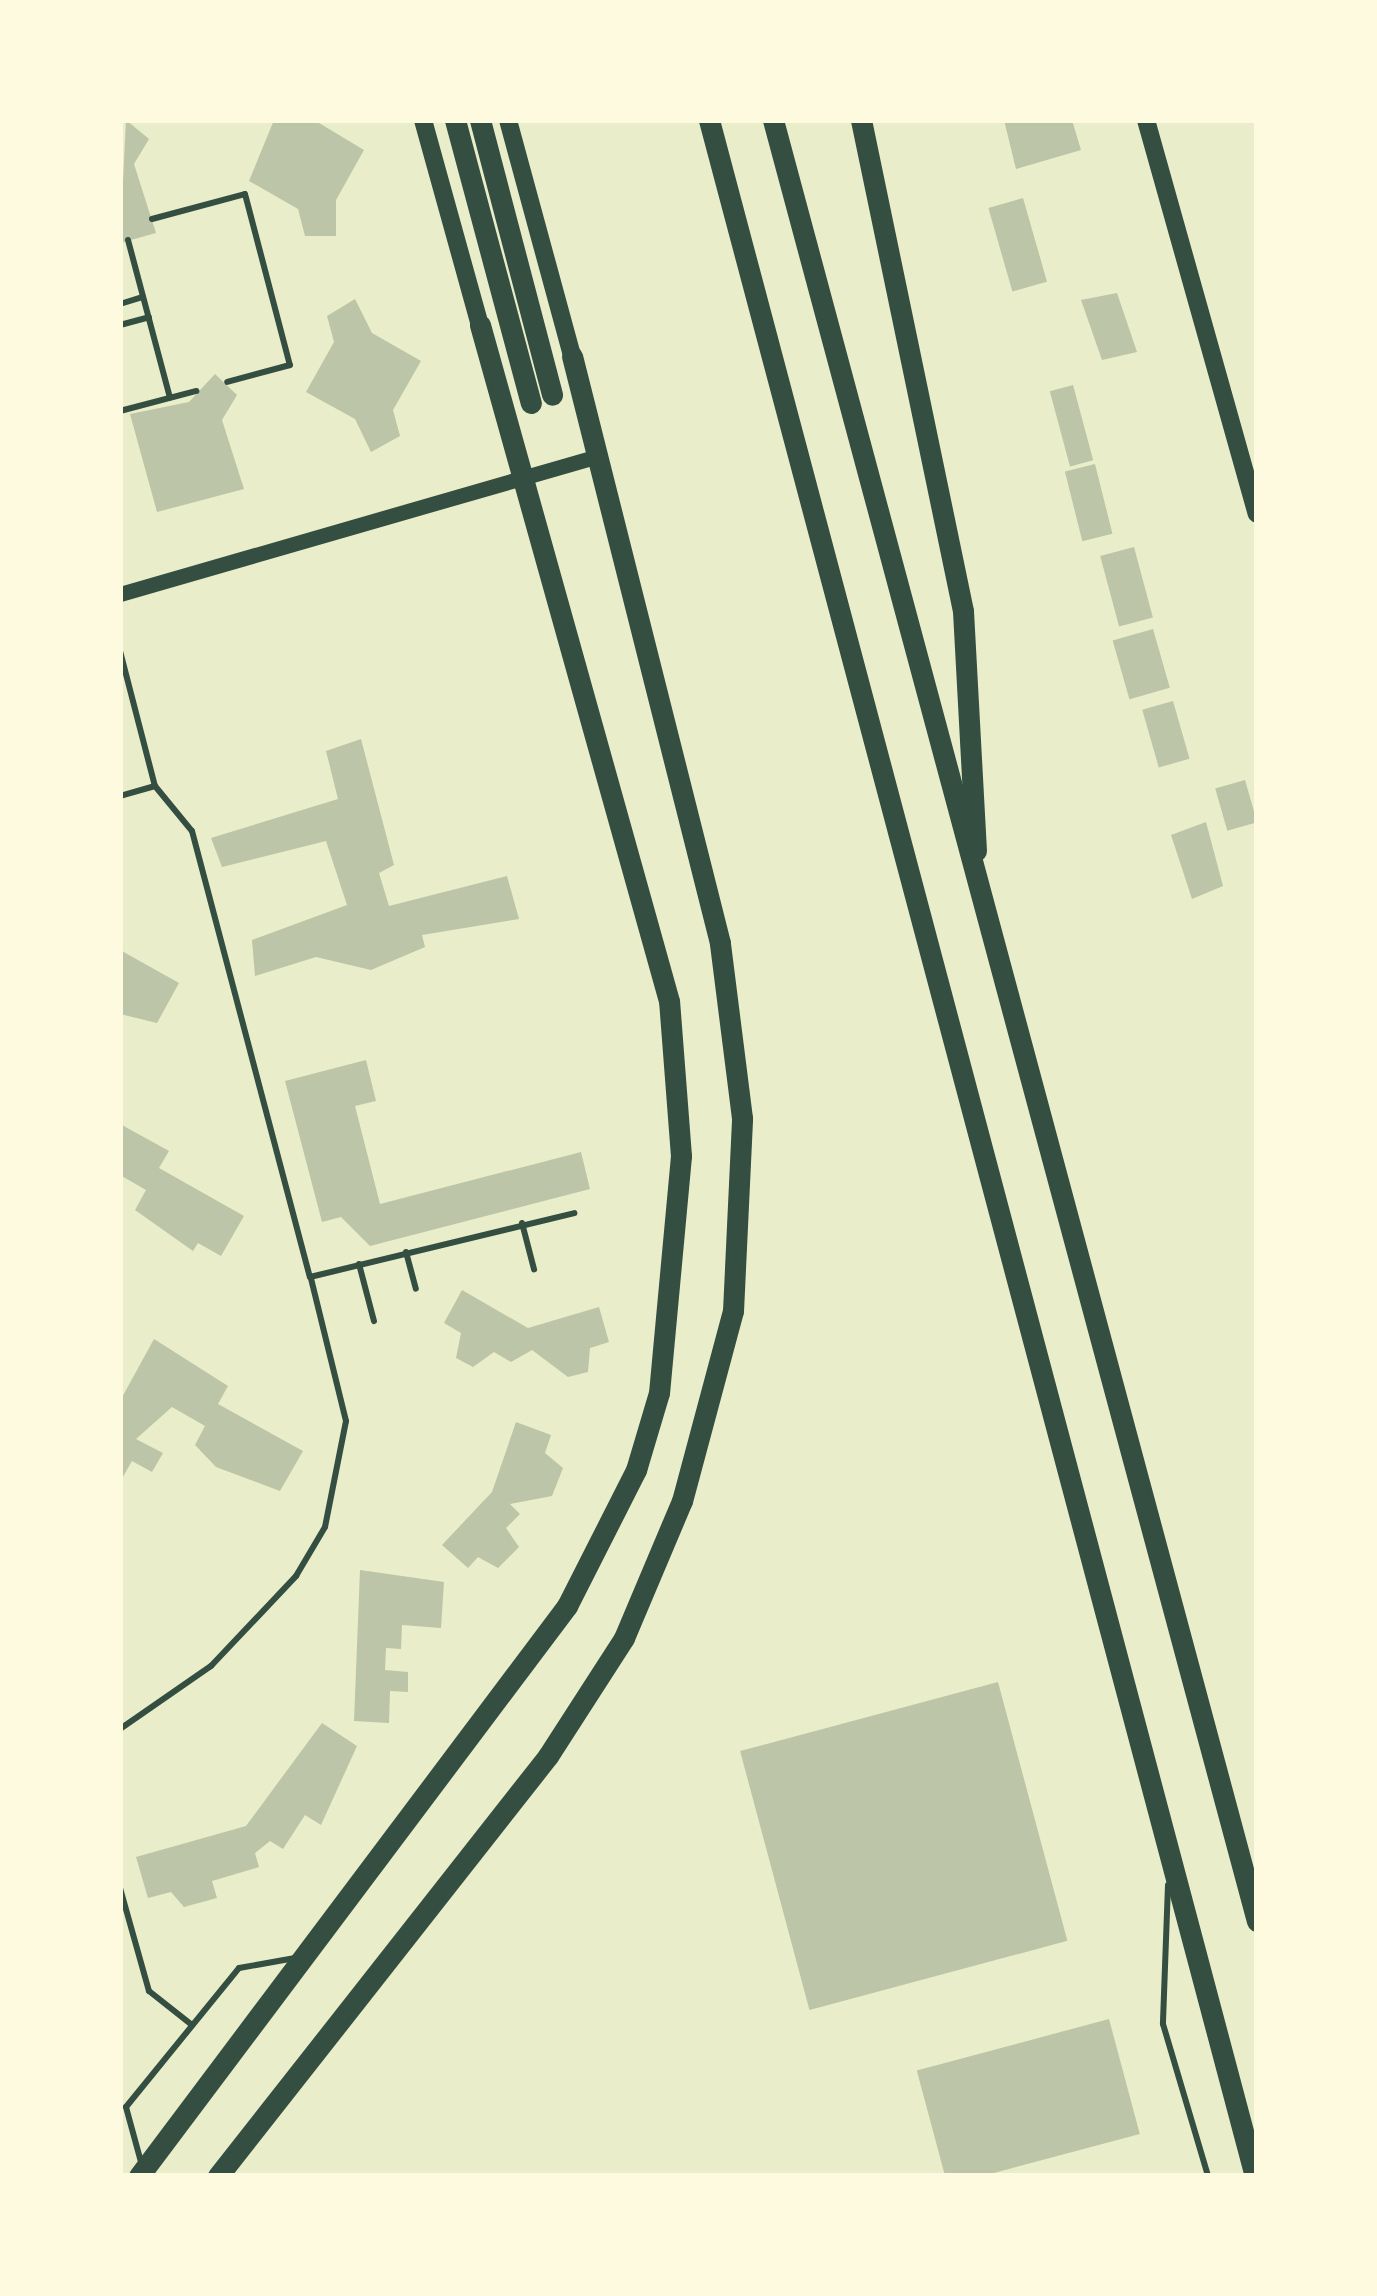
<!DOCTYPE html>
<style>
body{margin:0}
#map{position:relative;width:1377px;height:2296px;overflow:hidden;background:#e9edc9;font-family:Lato,sans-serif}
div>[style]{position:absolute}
.building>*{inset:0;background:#bcc5a7;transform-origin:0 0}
.service>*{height:6px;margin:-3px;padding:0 3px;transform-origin:3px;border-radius:3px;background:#344e41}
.tertiary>*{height:15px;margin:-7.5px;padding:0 7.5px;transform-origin:7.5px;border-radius:7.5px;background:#344e41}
.primary>*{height:18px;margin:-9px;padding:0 9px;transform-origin:9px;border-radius:9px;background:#344e41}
.trunk>*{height:21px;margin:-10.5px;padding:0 10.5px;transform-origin:10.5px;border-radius:10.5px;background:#344e41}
.motorway>*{height:21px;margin:-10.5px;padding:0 10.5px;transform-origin:10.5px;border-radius:10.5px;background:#344e41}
span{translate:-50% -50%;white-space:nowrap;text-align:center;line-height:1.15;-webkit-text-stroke:10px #fefae0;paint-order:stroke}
.frame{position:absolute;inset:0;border:123px solid #fefae0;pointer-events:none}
</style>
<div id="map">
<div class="building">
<div style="clip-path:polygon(126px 120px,149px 139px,134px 164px,156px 233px,120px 243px)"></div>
<div style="clip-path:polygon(274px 120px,314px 120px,364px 150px,336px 200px,336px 236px,305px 236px,298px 209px,249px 181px)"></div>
<div style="clip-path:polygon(1004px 120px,1072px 120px,1081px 150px,1016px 169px)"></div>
<div style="left:1023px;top:198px;width:87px;height:36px;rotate:74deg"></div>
<div style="clip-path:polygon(1117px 293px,1137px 352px,1102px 360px,1081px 300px)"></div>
<div style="clip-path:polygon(355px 299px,372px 333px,421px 361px,393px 410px,400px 436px,371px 452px,355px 419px,306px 392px,334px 342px,327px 316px)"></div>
<div style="clip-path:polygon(215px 374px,237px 395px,222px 420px,244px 489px,157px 512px,130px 414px,189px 402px)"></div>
<div style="left:1073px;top:385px;width:78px;height:24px;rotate:75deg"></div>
<div style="left:1095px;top:464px;width:72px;height:31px;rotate:76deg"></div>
<div style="left:1134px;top:547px;width:73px;height:35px;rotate:75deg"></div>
<div style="left:1153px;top:629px;width:61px;height:42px;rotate:74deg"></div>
<div style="left:1173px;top:701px;width:60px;height:32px;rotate:74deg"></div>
<div style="clip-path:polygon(361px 739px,394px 865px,379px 873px,389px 906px,507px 876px,519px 919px,422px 935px,425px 947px,371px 970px,316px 957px,255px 976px,252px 940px,347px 905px,326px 841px,222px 867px,211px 838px,338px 799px,326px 751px)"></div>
<div style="left:1245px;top:780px;width:44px;height:31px;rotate:74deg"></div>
<div style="clip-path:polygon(1206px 822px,1223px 886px,1192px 899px,1171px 835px)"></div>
<div style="clip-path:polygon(120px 950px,179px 983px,157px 1023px,120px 1014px)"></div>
<div style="clip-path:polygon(366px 1060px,376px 1101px,355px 1106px,380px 1204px,581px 1152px,590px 1189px,370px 1246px,341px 1217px,322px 1222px,285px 1081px)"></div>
<div style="clip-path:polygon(120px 1124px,169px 1151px,159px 1168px,244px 1216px,221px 1256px,198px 1243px,193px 1251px,135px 1210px,146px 1190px,120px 1175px)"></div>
<div style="clip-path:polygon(462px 1290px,528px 1328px,599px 1307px,609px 1342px,590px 1348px,588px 1372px,568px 1377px,532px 1350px,511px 1362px,494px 1352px,473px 1367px,456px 1358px,461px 1333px,444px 1323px)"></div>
<div style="clip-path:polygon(154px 1339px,228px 1386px,218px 1404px,303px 1451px,280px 1491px,216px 1467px,195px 1445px,205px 1426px,172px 1407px,136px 1439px,163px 1453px,152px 1472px,132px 1461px,120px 1482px,120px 1401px)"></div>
<div style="clip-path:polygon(516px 1422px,551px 1435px,545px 1453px,563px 1468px,552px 1496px,510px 1504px,520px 1514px,506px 1528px,519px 1547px,498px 1568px,478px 1557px,468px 1568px,442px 1545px,492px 1492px)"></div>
<div style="clip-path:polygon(360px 1570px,444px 1582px,441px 1628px,402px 1625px,401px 1649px,386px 1648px,385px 1670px,408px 1672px,408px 1692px,390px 1691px,389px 1723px,354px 1721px)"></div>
<div style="left:998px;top:1682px;width:268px;height:267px;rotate:75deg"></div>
<div style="clip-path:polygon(322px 1723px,357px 1746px,321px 1825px,305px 1815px,283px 1849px,270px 1841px,255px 1853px,259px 1867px,212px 1881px,217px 1898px,184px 1907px,171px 1892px,148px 1898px,136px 1857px,246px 1826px)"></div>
<div style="left:1109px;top:2019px;width:119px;height:199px;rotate:75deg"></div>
</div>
<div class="service">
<div style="left:152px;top:219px;width:96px;rotate:-15deg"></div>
<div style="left:245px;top:194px;width:177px;rotate:75.3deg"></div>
<div style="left:290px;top:365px;width:65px;rotate:164.9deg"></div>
<div style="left:128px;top:240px;width:163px;rotate:75.1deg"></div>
<div style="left:120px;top:304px;width:24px;rotate:-17deg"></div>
<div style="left:120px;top:325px;width:30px;rotate:-15deg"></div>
<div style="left:120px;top:411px;width:79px;rotate:-14.7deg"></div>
<div style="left:120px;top:651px;width:139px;rotate:75.5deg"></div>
<div style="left:155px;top:786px;width:36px;rotate:164deg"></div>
<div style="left:155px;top:786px;width:58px;rotate:50.6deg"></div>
<div style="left:192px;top:831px;width:461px;rotate:75.2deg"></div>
<div style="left:310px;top:1277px;width:272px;rotate:-13.6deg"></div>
<div style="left:522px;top:1223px;width:48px;rotate:75.4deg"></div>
<div style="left:406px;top:1252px;width:38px;rotate:75deg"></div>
<div style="left:359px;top:1264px;width:59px;rotate:75.3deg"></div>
<div style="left:120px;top:1729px;width:111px;rotate:-34.7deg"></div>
<div style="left:211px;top:1666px;width:124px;rotate:-46.6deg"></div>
<div style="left:296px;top:1576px;width:57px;rotate:-59.4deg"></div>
<div style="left:325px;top:1527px;width:108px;rotate:-78.8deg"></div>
<div style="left:346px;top:1421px;width:147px;rotate:-103.8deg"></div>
<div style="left:1168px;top:1885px;width:139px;rotate:92.1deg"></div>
<div style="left:1163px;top:2024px;width:159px;rotate:73.5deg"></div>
<div style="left:120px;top:1888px;width:107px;rotate:74.3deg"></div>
<div style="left:149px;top:1991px;width:55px;rotate:38.3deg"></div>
<div style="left:141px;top:2162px;width:57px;rotate:-105.3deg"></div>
<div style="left:126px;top:2107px;width:179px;rotate:-50.9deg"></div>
<div style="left:239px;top:1968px;width:57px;rotate:-10.1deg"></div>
</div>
<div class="tertiary">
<div style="left:120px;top:594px;width:495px;rotate:-16.1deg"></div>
</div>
<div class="primary">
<div style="left:423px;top:120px;width:213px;rotate:74.5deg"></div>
<div style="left:508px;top:120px;width:245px;rotate:74.8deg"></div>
<div style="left:1146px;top:120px;width:409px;rotate:74.3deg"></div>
</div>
<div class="trunk">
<div style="left:455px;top:120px;width:293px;rotate:75deg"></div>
<div style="left:480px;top:120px;width:284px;rotate:75.3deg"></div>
<div style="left:139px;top:2176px;width:713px;rotate:-53.1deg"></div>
<div style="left:567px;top:1606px;width:153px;rotate:-63.1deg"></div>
<div style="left:636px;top:1470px;width:80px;rotate:-73.4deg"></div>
<div style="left:659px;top:1393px;width:238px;rotate:-84.7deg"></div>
<div style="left:681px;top:1156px;width:155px;rotate:-94.4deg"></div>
<div style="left:669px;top:1001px;width:702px;rotate:-105.62deg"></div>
<div style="left:218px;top:2176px;width:534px;rotate:-51.84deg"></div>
<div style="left:548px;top:1756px;width:140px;rotate:-57.2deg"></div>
<div style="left:624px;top:1638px;width:149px;rotate:-67.1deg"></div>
<div style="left:682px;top:1501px;width:197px;rotate:-75deg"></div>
<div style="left:733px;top:1311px;width:193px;rotate:-87.3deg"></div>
<div style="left:742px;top:1118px;width:176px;rotate:-97.2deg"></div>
<div style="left:720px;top:943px;width:605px;rotate:-104.15deg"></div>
</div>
<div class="motorway">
<div style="left:709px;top:120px;width:2127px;rotate:75.13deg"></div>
<div style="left:773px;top:120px;width:1865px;rotate:74.96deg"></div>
<div style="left:861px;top:120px;width:501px;rotate:78.26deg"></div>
<div style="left:963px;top:611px;width:240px;rotate:86.9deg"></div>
</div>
<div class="frame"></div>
</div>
